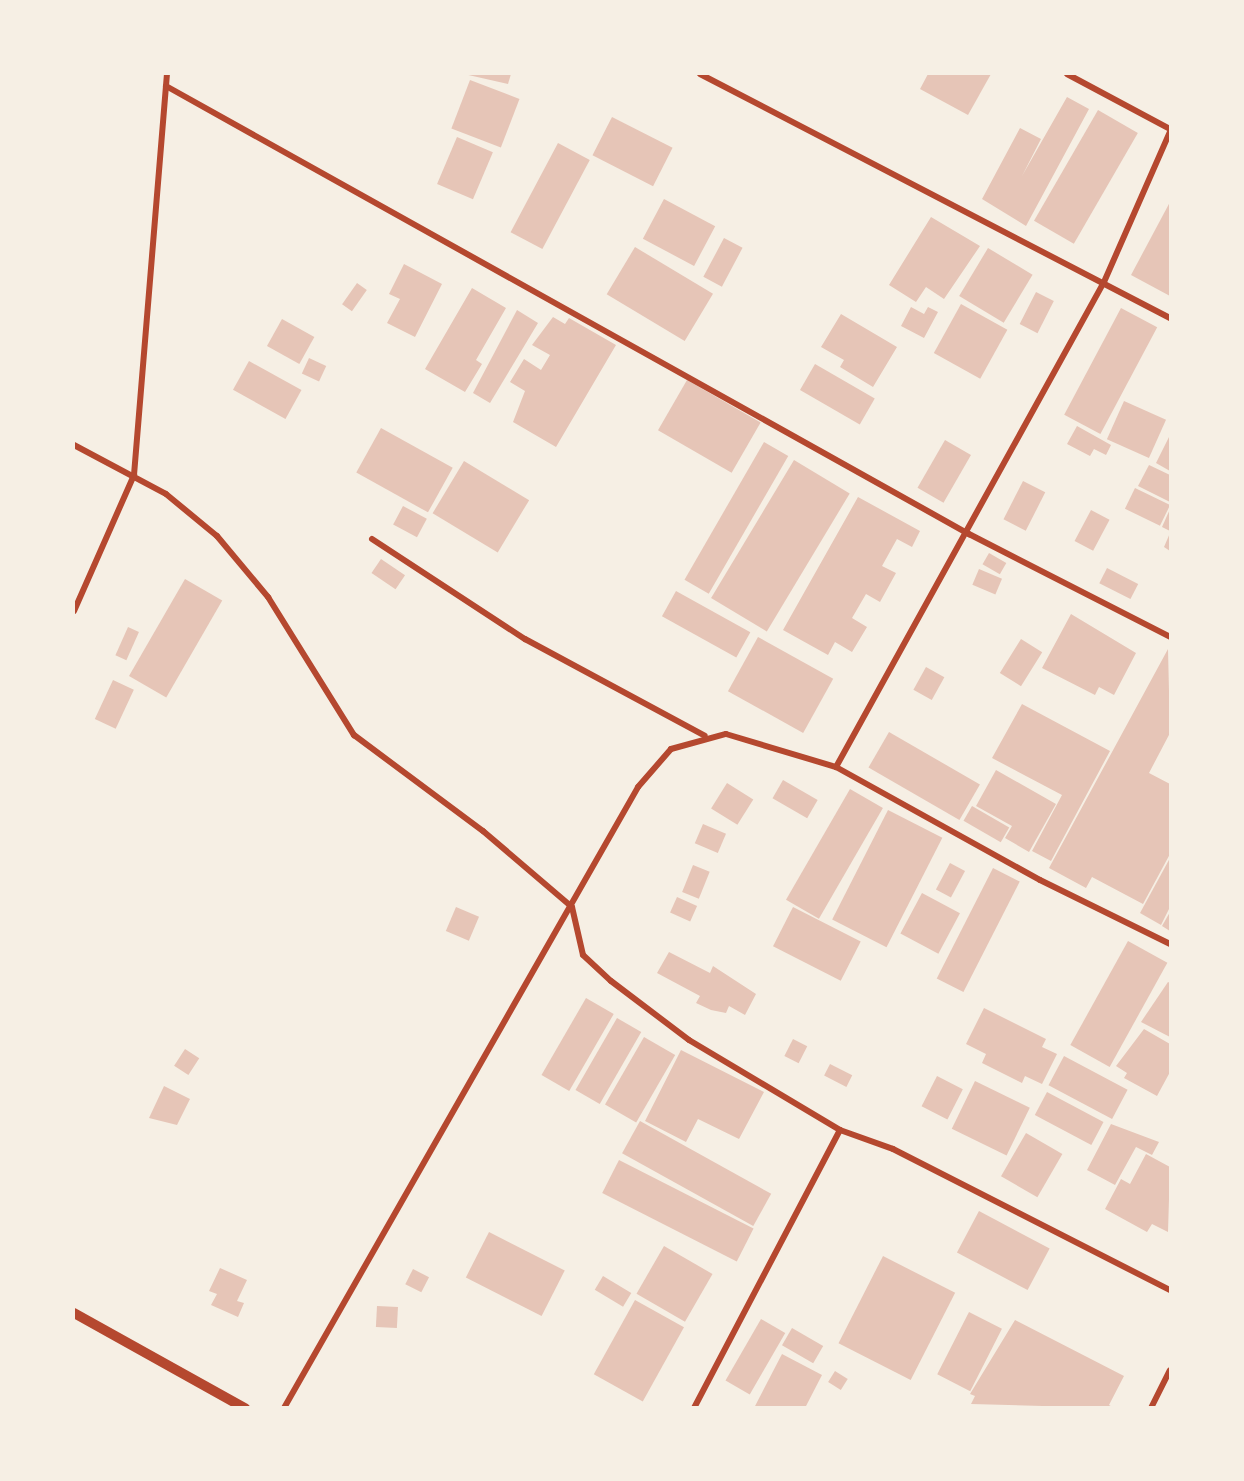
<!DOCTYPE html>
<style>
body{margin:0}
#map{position:relative;width:1244px;height:1481px;overflow:hidden;background:#f6efe4;font-family:"PT Sans Narrow",sans-serif}
div>[style]{position:absolute}
.building>*{inset:0;background:#e6c5b7;transform-origin:0 0}
.minor>*{height:6px;margin:-3px;padding:0 3px;transform-origin:3px;border-radius:3px;background:#b5482f}
.tertiary>*{height:10px;margin:-5px;padding:0 5px;transform-origin:5px;border-radius:5px;background:#b5482f}
span{translate:-50% -50%;white-space:nowrap;text-align:center;line-height:1.15;-webkit-text-stroke:4.5px #f6efe4;paint-order:stroke}
.frame{position:absolute;inset:0;border:75px solid #f6efe4;pointer-events:none}
</style>
<div id="map">
<div class="building">
<div style="clip-path:polygon(464px 74px,511px 74px,508px 84px)"></div>
<div style="clip-path:polygon(928px 74px,991px 74px,968px 115px,920px 89px)"></div>
<div style="left:470px;top:80px;width:53px;height:52px;rotate:21deg"></div>
<div style="clip-path:polygon(1067px 97px,1089px 109px,1026px 226px,982px 199px,1020px 128px,1041px 139px,1022px 176px)"></div>
<div style="left:1098px;top:110px;width:46px;height:128px;rotate:30deg"></div>
<div style="left:612px;top:117px;width:68px;height:43px;rotate:27deg"></div>
<div style="left:457px;top:137px;width:39px;height:51px;rotate:23deg"></div>
<div style="left:558px;top:143px;width:36px;height:101px;rotate:28deg"></div>
<div style="left:664px;top:199px;width:58px;height:45px;rotate:28deg"></div>
<div style="clip-path:polygon(1170px 202px,1170px 296px,1131px 275px)"></div>
<div style="clip-path:polygon(931px 217px,980px 246px,944px 299px,926px 287px,916px 302px,889px 285px)"></div>
<div style="left:724px;top:238px;width:21px;height:44px;rotate:28deg"></div>
<div style="left:635px;top:247px;width:91px;height:55px;rotate:31deg"></div>
<div style="left:988px;top:248px;width:52px;height:56px;rotate:31deg"></div>
<div style="clip-path:polygon(404px 264px,442px 284px,415px 337px,387px 323px,400px 299px,389px 294px)"></div>
<div style="left:357px;top:283px;width:12px;height:26px;rotate:35deg"></div>
<div style="clip-path:polygon(472px 288px,506px 308px,476px 360px,482px 364px,465px 392px,425px 369px)"></div>
<div style="left:1036px;top:292px;width:20px;height:36px;rotate:27deg"></div>
<div style="left:961px;top:304px;width:53px;height:56px;rotate:29deg"></div>
<div style="clip-path:polygon(911px 307px,924px 314px,928px 307px,938px 312px,924px 338px,901px 326px)"></div>
<div style="left:1121px;top:308px;width:41px;height:121px;rotate:28deg"></div>
<div style="clip-path:polygon(517px 310px,538px 323px,490px 403px,473px 393px)"></div>
<div style="clip-path:polygon(841px 314px,897px 347px,873px 387px,840px 367px,844px 360px,821px 347px)"></div>
<div style="clip-path:polygon(553px 317px,565px 324px,569px 318px,616px 345px,556px 447px,513px 422px,525px 391px,510px 382px,524px 359px,541px 370px,550px 355px,532px 345px)"></div>
<div style="left:282px;top:319px;width:37px;height:31px;rotate:29deg"></div>
<div style="left:309px;top:358px;width:19px;height:17px;rotate:25deg"></div>
<div style="left:249px;top:361px;width:60px;height:33px;rotate:29deg"></div>
<div style="left:815px;top:364px;width:69px;height:30px;rotate:30deg"></div>
<div style="left:687px;top:380px;width:85px;height:58px;rotate:30deg"></div>
<div style="left:1124px;top:401px;width:46px;height:42px;rotate:24deg"></div>
<div style="clip-path:polygon(1077px 426px,1111px 445px,1106px 455px,1094px 449px,1090px 456px,1067px 444px)"></div>
<div style="left:381px;top:428px;width:82px;height:51px;rotate:29deg"></div>
<div style="clip-path:polygon(1170px 435px,1170px 471px,1156px 463px)"></div>
<div style="left:945px;top:440px;width:30px;height:55px;rotate:30deg"></div>
<div style="left:764px;top:442px;width:28px;height:159px;rotate:30deg"></div>
<div style="left:794px;top:460px;width:65px;height:161px;rotate:31deg"></div>
<div style="left:464px;top:461px;width:76px;height:61px;rotate:31deg"></div>
<div style="clip-path:polygon(1149px 465px,1170px 475px,1170px 502px,1138px 486px)"></div>
<div style="left:1023px;top:481px;width:25px;height:43px;rotate:27deg"></div>
<div style="left:1135px;top:488px;width:39px;height:23px;rotate:26deg"></div>
<div style="clip-path:polygon(858px 497px,920px 531px,912px 547px,897px 539px,882px 566px,896px 573px,880px 602px,866px 594px,852px 618px,867px 627px,852px 652px,835px 642px,828px 655px,783px 630px)"></div>
<div style="left:403px;top:506px;width:27px;height:21px;rotate:28deg"></div>
<div style="clip-path:polygon(1170px 509px,1170px 531px,1162px 527px)"></div>
<div style="left:1091px;top:510px;width:21px;height:35px;rotate:28deg"></div>
<div style="clip-path:polygon(1170px 533px,1170px 551px,1164px 547px)"></div>
<div style="left:989px;top:553px;width:20px;height:13px;rotate:30deg"></div>
<div style="left:381px;top:559px;width:29px;height:17px;rotate:34deg"></div>
<div style="left:1107px;top:568px;width:35px;height:17px;rotate:27deg"></div>
<div style="left:979px;top:569px;width:25px;height:17px;rotate:23deg"></div>
<div style="left:185px;top:579px;width:43px;height:112px;rotate:30deg"></div>
<div style="left:676px;top:591px;width:85px;height:29px;rotate:29deg"></div>
<div style="clip-path:polygon(1071px 614px,1136px 653px,1114px 695px,1099px 687px,1095px 695px,1042px 668px)"></div>
<div style="left:128px;top:627px;width:12px;height:31px;rotate:24deg"></div>
<div style="left:758px;top:637px;width:86px;height:62px;rotate:29deg"></div>
<div style="left:1021px;top:639px;width:25px;height:40px;rotate:32deg"></div>
<div style="clip-path:polygon(1168px 649px,1170px 733px,1149px 773px,1170px 784px,1170px 854px,1143px 904px,1092px 877px,1086px 888px,1049px 868px)"></div>
<div style="left:926px;top:667px;width:21px;height:26px;rotate:29deg"></div>
<div style="left:113px;top:680px;width:23px;height:43px;rotate:25deg"></div>
<div style="clip-path:polygon(1022px 704px,1110px 751px,1051px 861px,1032px 851px,1062px 795px,992px 758px)"></div>
<div style="left:889px;top:732px;width:105px;height:41px;rotate:30deg"></div>
<div style="clip-path:polygon(996px 770px,1056px 804px,1029px 852px,1005px 838px,1012px 826px,976px 806px)"></div>
<div style="left:783px;top:780px;width:40px;height:21px;rotate:30deg"></div>
<div style="left:727px;top:783px;width:31px;height:30px;rotate:32deg"></div>
<div style="left:850px;top:789px;width:38px;height:128px;rotate:30deg"></div>
<div style="left:972px;top:806px;width:43px;height:17px;rotate:30deg"></div>
<div style="left:888px;top:810px;width:61px;height:123px;rotate:27deg"></div>
<div style="left:703px;top:824px;width:25px;height:21px;rotate:23deg"></div>
<div style="clip-path:polygon(1170px 858px,1170px 907px,1161px 925px,1140px 913px)"></div>
<div style="left:950px;top:863px;width:17px;height:30px;rotate:28deg"></div>
<div style="left:693px;top:865px;width:18px;height:29px;rotate:22deg"></div>
<div style="left:993px;top:868px;width:30px;height:124px;rotate:27deg"></div>
<div style="left:922px;top:893px;width:43px;height:46px;rotate:28deg"></div>
<div style="left:677px;top:897px;width:22px;height:17px;rotate:24deg"></div>
<div style="left:456px;top:907px;width:25px;height:26px;rotate:23deg"></div>
<div style="left:793px;top:907px;width:76px;height:44px;rotate:27deg"></div>
<div style="clip-path:polygon(1170px 912px,1170px 931px,1162px 926px)"></div>
<div style="left:1128px;top:941px;width:45px;height:119px;rotate:29deg"></div>
<div style="clip-path:polygon(669px 952px,710px 973px,713px 966px,756px 994px,745px 1015px,729px 1006px,726px 1013px,711px 1010px,696px 1003px,700px 996px,657px 973px)"></div>
<div style="clip-path:polygon(1168px 982px,1170px 983px,1170px 1037px,1141px 1022px)"></div>
<div style="left:586px;top:998px;width:32px;height:89px;rotate:30deg"></div>
<div style="clip-path:polygon(984px 1008px,1046px 1039px,1042px 1047px,1057px 1054px,1042px 1084px,1025px 1076px,1022px 1083px,982px 1063px,986px 1054px,966px 1044px)"></div>
<div style="left:617px;top:1018px;width:28px;height:83px;rotate:30deg"></div>
<div style="clip-path:polygon(1144px 1029px,1170px 1044px,1170px 1072px,1157px 1096px,1124px 1078px,1127px 1073px,1116px 1066px)"></div>
<div style="left:644px;top:1037px;width:36px;height:78px;rotate:30deg"></div>
<div style="left:793px;top:1039px;width:16px;height:19px;rotate:27deg"></div>
<div style="left:185px;top:1049px;width:17px;height:20px;rotate:33deg"></div>
<div style="clip-path:polygon(681px 1050px,764px 1092px,739px 1139px,698px 1119px,686px 1142px,645px 1121px)"></div>
<div style="left:1064px;top:1056px;width:72px;height:33px;rotate:28deg"></div>
<div style="left:830px;top:1064px;width:25px;height:13px;rotate:27deg"></div>
<div style="left:937px;top:1076px;width:29px;height:34px;rotate:27deg"></div>
<div style="left:975px;top:1081px;width:61px;height:53px;rotate:26deg"></div>
<div style="clip-path:polygon(164px 1086px,190px 1099px,177px 1125px,149px 1118px)"></div>
<div style="left:1047px;top:1092px;width:64px;height:26px;rotate:28deg"></div>
<div style="left:640px;top:1121px;width:150px;height:37px;rotate:29deg"></div>
<div style="clip-path:polygon(1111px 1124px,1159px 1142px,1152px 1155px,1136px 1147px,1115px 1185px,1087px 1170px)"></div>
<div style="left:1026px;top:1133px;width:42px;height:50px;rotate:30deg"></div>
<div style="clip-path:polygon(1146px 1154px,1170px 1167px,1168px 1232px,1152px 1224px,1147px 1232px,1105px 1209px,1121px 1179px,1130px 1184px)"></div>
<div style="left:619px;top:1160px;width:151px;height:37px;rotate:27deg"></div>
<div style="left:979px;top:1211px;width:80px;height:47px;rotate:28deg"></div>
<div style="left:489px;top:1232px;width:85px;height:51px;rotate:27deg"></div>
<div style="left:664px;top:1246px;width:56px;height:55px;rotate:30deg"></div>
<div style="left:883px;top:1256px;width:81px;height:98px;rotate:27deg"></div>
<div style="clip-path:polygon(220px 1268px,247px 1280px,237px 1301px,244px 1303px,238px 1317px,211px 1305px,217px 1294px,209px 1291px)"></div>
<div style="left:413px;top:1269px;width:18px;height:17px;rotate:27deg"></div>
<div style="left:603px;top:1276px;width:33px;height:16px;rotate:31deg"></div>
<div style="left:635px;top:1300px;width:56px;height:85px;rotate:29deg"></div>
<div style="left:377px;top:1306px;width:21px;height:21px;rotate:3deg"></div>
<div style="left:969px;top:1312px;width:37px;height:70px;rotate:27deg"></div>
<div style="left:761px;top:1319px;width:28px;height:71px;rotate:30deg"></div>
<div style="clip-path:polygon(1015px 1320px,1124px 1376px,1109px 1405px,1114px 1408px,971px 1404px,975px 1396px,970px 1394px)"></div>
<div style="left:792px;top:1328px;width:36px;height:20px;rotate:30deg"></div>
<div style="clip-path:polygon(782px 1354px,822px 1375px,805px 1408px,754px 1408px)"></div>
<div style="left:835px;top:1371px;width:15px;height:13px;rotate:32deg"></div>
</div>
<div class="minor">
<div style="left:700px;top:74px;width:530px;rotate:27.44deg"></div>
<div style="left:1067px;top:74px;width:117px;rotate:28.1deg"></div>
<div style="left:166px;top:86px;width:920px;rotate:29.16deg"></div>
<div style="left:969px;top:534px;width:226px;rotate:27.1deg"></div>
<div style="left:74px;top:445px;width:104px;rotate:28deg"></div>
<div style="left:166px;top:494px;width:66px;rotate:39.5deg"></div>
<div style="left:217px;top:536px;width:80px;rotate:50.1deg"></div>
<div style="left:268px;top:597px;width:163px;rotate:58.1deg"></div>
<div style="left:354px;top:735px;width:161px;rotate:36.7deg"></div>
<div style="left:483px;top:831px;width:117px;rotate:40.5deg"></div>
<div style="left:572px;top:907px;width:49px;rotate:77.1deg"></div>
<div style="left:583px;top:955px;width:38px;rotate:43deg"></div>
<div style="left:611px;top:981px;width:98px;rotate:37.1deg"></div>
<div style="left:689px;top:1040px;width:176px;rotate:30.8deg"></div>
<div style="left:840px;top:1130px;width:56px;rotate:19.7deg"></div>
<div style="left:893px;top:1149px;width:311px;rotate:27deg"></div>
<div style="left:372px;top:539px;width:183px;rotate:33.2deg"></div>
<div style="left:525px;top:639px;width:204px;rotate:28.3deg"></div>
<div style="left:74px;top:611px;width:149px;rotate:-66.2deg"></div>
<div style="left:134px;top:475px;width:402px;rotate:-85.3deg"></div>
<div style="left:836px;top:767px;width:554px;rotate:-61.08deg"></div>
<div style="left:1104px;top:282px;width:164px;rotate:-66.3deg"></div>
<div style="left:284px;top:1408px;width:715px;rotate:-60.31deg"></div>
<div style="left:638px;top:787px;width:50px;rotate:-49deg"></div>
<div style="left:671px;top:749px;width:57px;rotate:-15.3deg"></div>
<div style="left:726px;top:734px;width:115px;rotate:16.7deg"></div>
<div style="left:836px;top:767px;width:233px;rotate:29deg"></div>
<div style="left:1040px;top:880px;width:145px;rotate:26.2deg"></div>
<div style="left:694px;top:1408px;width:314px;rotate:-62.3deg"></div>
<div style="left:1151px;top:1408px;width:42px;rotate:-63.4deg"></div>
</div>
<div class="tertiary">
<div style="left:74px;top:1313px;width:196px;rotate:29.1deg"></div>
</div>
<div class="frame"></div>
</div>
